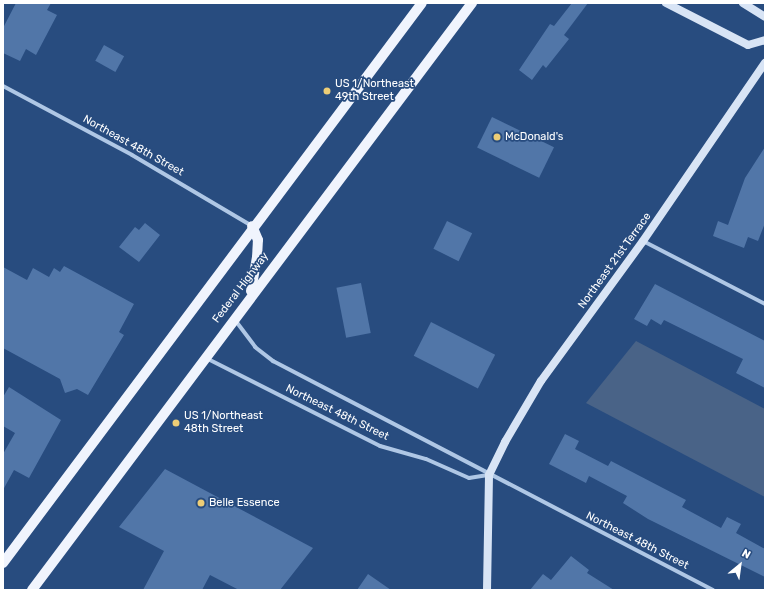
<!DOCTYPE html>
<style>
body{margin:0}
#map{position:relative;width:768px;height:593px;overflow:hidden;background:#284c7f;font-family:Rubik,sans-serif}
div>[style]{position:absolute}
.water>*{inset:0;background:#496387}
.building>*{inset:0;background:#5176a8;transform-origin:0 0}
.street>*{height:4px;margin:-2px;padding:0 2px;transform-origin:2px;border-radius:2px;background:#afc7e5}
.secondary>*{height:8px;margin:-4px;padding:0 4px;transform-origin:4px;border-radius:4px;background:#d8e4f5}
.primary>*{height:10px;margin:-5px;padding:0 5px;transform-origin:5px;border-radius:5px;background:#f0f4fd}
.dots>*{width:11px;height:11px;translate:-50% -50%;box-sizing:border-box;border:2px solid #284c7f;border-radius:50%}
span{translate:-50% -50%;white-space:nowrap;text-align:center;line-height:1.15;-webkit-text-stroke:3.5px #284c7f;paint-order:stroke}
.poi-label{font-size:11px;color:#fff}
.left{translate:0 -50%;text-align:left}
.street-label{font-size:11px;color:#fff}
.frame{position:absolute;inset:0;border:4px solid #fff;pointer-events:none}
.north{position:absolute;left:720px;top:545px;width:40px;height:40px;-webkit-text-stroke:3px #284c7f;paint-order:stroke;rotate:29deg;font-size:11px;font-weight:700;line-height:16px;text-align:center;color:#fff}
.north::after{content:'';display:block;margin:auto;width:14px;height:18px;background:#fff;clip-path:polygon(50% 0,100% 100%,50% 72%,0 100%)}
</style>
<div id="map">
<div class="water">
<div style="clip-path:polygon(636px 341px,765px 409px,765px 497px,586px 403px)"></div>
</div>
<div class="building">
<div style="clip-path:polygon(16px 3px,51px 3px,47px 10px,57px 15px,36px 55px,26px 49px,20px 61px,3px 53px,3px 28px)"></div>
<div style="clip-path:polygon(572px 3px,588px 3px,564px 35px,569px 39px,546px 68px,543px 65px,532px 80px,519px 70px,550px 24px,554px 26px)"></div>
<div style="left:104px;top:45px;width:23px;height:18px;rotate:29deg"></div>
<div style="left:492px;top:117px;width:69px;height:34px;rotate:26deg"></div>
<div style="clip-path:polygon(765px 147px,765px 223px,758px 241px,748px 237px,744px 248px,713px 236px,718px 221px,728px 225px,745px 178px)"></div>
<div style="left:447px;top:221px;width:28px;height:31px;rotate:26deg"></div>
<div style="clip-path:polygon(145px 223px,160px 235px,139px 262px,119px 247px,135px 227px,139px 230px)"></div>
<div style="clip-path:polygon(64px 266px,134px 304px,119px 332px,124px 335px,88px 395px,77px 389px,65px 393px,60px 379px,3px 348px,3px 267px,27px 280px,33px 268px,49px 277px,54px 268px,60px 272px)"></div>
<div style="left:361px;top:283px;width:51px;height:25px;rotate:79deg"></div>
<div style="clip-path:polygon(655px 284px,765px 341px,765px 388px,736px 373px,743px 359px,664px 320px,661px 325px,651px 319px,647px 326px,634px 319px)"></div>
<div style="left:431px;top:322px;width:72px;height:38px;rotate:27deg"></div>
<div style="clip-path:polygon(9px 387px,61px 420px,29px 478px,14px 470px,3px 490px,3px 454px,15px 433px,3px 426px,3px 397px)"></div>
<div style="clip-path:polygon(565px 434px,579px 441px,575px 449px,608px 466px,611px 461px,686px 500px,682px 507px,721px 528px,727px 517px,741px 524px,736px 533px,765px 549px,765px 577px,648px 519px,623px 503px,627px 496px,589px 476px,586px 483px,549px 464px)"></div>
<div style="clip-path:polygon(165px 469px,313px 548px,280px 590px,239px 590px,210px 575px,202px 590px,143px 590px,164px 551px,119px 527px)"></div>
<div style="clip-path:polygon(571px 556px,589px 570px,587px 573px,614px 590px,530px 590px,543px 574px,551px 580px)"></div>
<div style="clip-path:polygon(368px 574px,391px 590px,357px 590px)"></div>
</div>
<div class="street">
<div style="left:3px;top:86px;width:146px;rotate:28.1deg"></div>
<div style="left:132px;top:155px;width:139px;rotate:30.6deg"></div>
<div style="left:643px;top:241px;width:137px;rotate:27.3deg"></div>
<div style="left:235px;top:320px;width:34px;rotate:53deg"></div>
<div style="left:255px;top:347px;width:23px;rotate:38deg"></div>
<div style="left:273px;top:361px;width:496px;rotate:27.5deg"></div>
<div style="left:206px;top:358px;width:195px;rotate:26.8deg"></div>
<div style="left:380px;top:446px;width:48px;rotate:15.8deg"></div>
<div style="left:426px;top:459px;width:47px;rotate:23.8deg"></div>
<div style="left:469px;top:478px;width:19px;rotate:-9deg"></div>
</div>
<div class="secondary">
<div style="left:666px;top:3px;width:92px;rotate:27.1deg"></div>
<div style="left:748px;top:45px;width:18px;rotate:-16deg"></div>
<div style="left:743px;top:3px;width:26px;rotate:32deg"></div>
<div style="left:487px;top:590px;width:115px;rotate:-89deg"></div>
<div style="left:489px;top:475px;width:37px;rotate:-64deg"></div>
<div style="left:505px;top:442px;width:71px;rotate:-59.5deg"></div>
<div style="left:541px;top:381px;width:173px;rotate:-53.9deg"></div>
<div style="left:643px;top:241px;width:216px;rotate:-55.6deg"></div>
</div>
<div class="primary">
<div style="left:251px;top:291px;width:34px;rotate:-80deg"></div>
<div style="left:257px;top:258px;width:18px;rotate:-87deg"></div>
<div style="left:258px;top:240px;width:15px;rotate:-113deg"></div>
<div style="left:3px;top:563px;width:699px;rotate:-53.2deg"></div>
<div style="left:32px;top:590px;width:734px;rotate:-53.15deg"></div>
</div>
<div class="dots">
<div style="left:327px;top:91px;background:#edcd76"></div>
<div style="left:497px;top:137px;background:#edcd76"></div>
<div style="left:176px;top:423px;background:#edcd76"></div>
<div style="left:201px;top:503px;background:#edcd76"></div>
</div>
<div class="poi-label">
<span class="left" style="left:335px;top:91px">US 1/Northeast<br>49th Street</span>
<span class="left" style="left:505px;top:137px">McDonald's</span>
<span class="left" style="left:184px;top:423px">US 1/Northeast<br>48th Street</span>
<span class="left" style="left:209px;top:503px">Belle Essence</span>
</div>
<div class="street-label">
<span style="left:133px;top:146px;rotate:29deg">Northeast 48th Street</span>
<span style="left:615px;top:261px;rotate:-54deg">Northeast 21st Terrace</span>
<span style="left:241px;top:288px;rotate:-53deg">Federal Highway</span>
<span style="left:337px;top:413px;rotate:26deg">Northeast 48th Street</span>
<span style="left:637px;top:541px;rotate:27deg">Northeast 48th Street</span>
</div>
<div class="frame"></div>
<div class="north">N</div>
</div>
